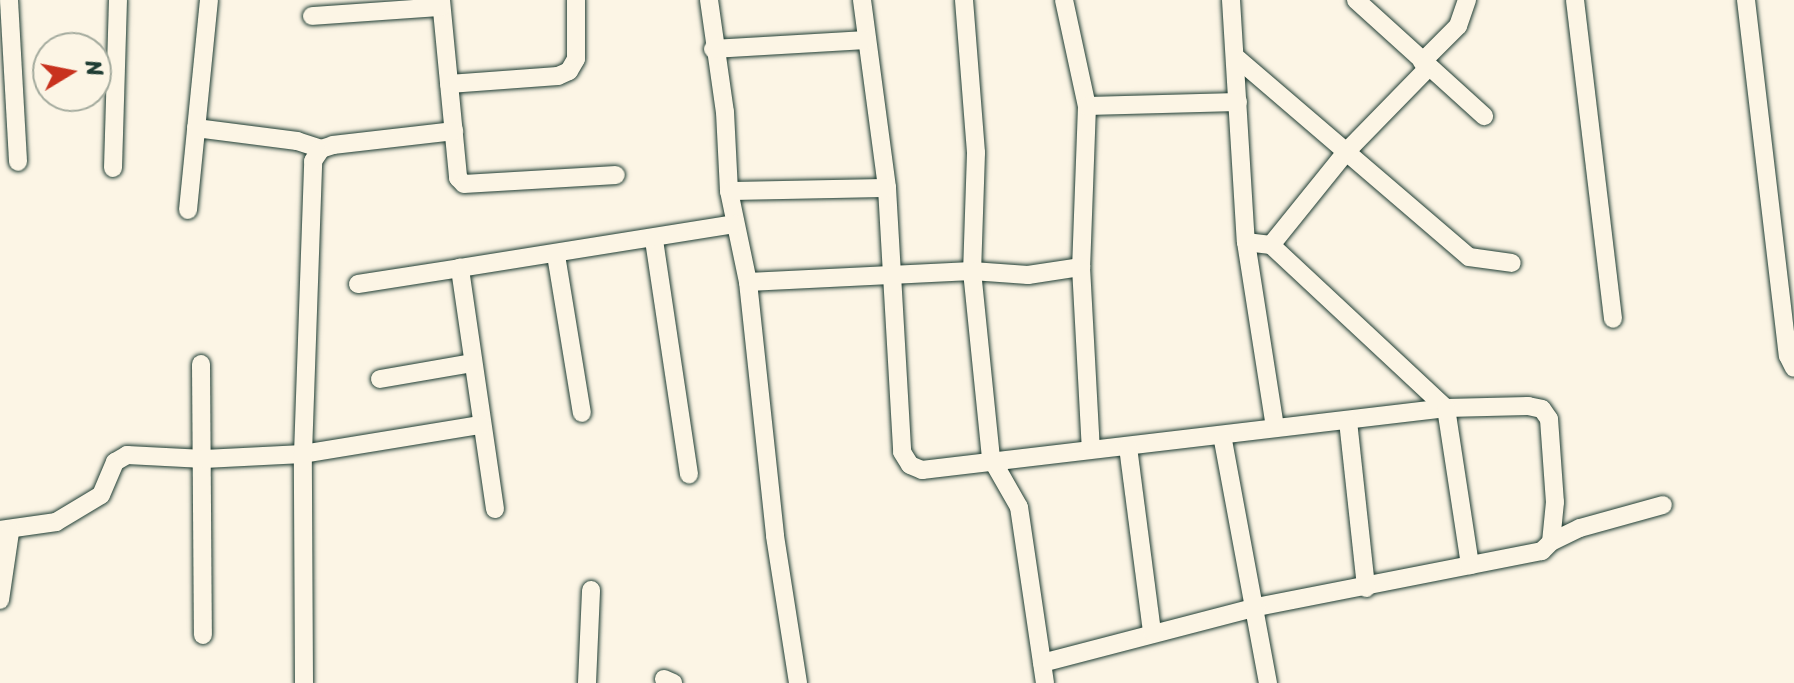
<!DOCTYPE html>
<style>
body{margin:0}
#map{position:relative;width:1794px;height:683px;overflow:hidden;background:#fcf5e5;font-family:Sriracha,sans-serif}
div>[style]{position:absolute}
.roads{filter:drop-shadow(0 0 2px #1f3d34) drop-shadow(0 0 2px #1f3d34)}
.minor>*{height:18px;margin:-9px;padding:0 9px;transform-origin:9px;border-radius:9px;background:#fcf5e5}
span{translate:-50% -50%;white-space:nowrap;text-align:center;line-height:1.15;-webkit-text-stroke:7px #fcf5e5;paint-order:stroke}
.north{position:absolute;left:32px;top:32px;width:80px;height:80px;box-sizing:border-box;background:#fcf5e5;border:2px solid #a4ab9e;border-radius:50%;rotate:80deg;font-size:22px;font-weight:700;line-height:32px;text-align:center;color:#1f3d34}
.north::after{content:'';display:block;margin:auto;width:28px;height:36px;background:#c8321e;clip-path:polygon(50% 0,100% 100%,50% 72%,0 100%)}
</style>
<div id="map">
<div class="roads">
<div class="minor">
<div style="left:9px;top:0;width:162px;rotate:86.8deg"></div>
<div style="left:441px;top:0;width:179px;rotate:84.5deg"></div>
<div style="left:458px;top:178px;width:8px;rotate:45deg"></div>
<div style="left:464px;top:184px;width:152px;rotate:-3.4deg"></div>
<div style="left:709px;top:0;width:113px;rotate:81.9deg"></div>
<div style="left:725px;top:112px;width:79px;rotate:87.1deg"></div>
<div style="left:729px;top:191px;width:93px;rotate:78.2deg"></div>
<div style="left:748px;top:282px;width:255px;rotate:83.9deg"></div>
<div style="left:775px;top:536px;width:149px;rotate:81.1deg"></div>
<div style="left:862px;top:0;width:190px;rotate:82.4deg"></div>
<div style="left:887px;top:188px;width:264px;rotate:86.7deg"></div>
<div style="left:902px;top:452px;width:15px;rotate:58deg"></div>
<div style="left:910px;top:465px;width:13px;rotate:23deg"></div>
<div style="left:922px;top:470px;width:528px;rotate:-6.75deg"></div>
<div style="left:1446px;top:408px;width:82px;rotate:-1.4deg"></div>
<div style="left:1528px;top:406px;width:14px;rotate:12deg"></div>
<div style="left:1542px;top:409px;width:12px;rotate:55deg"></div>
<div style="left:1549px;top:419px;width:83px;rotate:85.9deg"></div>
<div style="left:1555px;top:502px;width:40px;rotate:95.7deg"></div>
<div style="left:1551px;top:542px;width:13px;rotate:135deg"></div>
<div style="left:1542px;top:551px;width:290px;rotate:168.9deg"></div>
<div style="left:1257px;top:607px;width:222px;rotate:165.4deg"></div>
<div style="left:964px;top:0;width:153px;rotate:85.5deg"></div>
<div style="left:976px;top:153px;width:118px;rotate:91.9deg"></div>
<div style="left:972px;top:271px;width:188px;rotate:84.2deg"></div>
<div style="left:991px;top:458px;width:56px;rotate:60.3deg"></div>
<div style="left:1019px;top:507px;width:178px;rotate:81.6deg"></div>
<div style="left:1064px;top:0;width:108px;rotate:77.8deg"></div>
<div style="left:1087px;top:106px;width:161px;rotate:92.1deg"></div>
<div style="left:1081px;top:267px;width:182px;rotate:86.9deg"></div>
<div style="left:1231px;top:0;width:242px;rotate:86.5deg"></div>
<div style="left:1246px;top:242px;width:187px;rotate:81.1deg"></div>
<div style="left:1356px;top:0;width:173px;rotate:42.2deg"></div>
<div style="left:1575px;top:0;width:321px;rotate:83.2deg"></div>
<div style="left:1746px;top:0;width:358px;rotate:83.3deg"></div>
<div style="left:1788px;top:356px;width:13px;rotate:63deg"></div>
<div style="left:312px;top:16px;width:129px;rotate:-4deg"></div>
<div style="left:713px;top:49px;width:153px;rotate:-3.4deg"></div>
<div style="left:1238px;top:59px;width:304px;rotate:40.6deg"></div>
<div style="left:1469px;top:257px;width:43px;rotate:7.9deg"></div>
<div style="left:1422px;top:62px;width:51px;rotate:-45deg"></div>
<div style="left:1458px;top:26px;width:28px;rotate:-71deg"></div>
<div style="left:449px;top:84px;width:109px;rotate:-4.2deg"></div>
<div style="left:558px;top:76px;width:12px;rotate:-24deg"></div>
<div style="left:569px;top:71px;width:14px;rotate:-60deg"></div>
<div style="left:576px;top:59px;width:59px;rotate:-90deg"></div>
<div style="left:1087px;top:106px;width:151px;rotate:-1.5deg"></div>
<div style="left:196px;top:128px;width:102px;rotate:7.3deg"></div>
<div style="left:297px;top:141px;width:25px;rotate:18deg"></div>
<div style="left:113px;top:168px;width:168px;rotate:-88.3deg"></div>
<div style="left:729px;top:191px;width:158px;rotate:-1.1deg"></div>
<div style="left:188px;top:210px;width:211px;rotate:-84.3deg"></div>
<div style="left:654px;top:240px;width:237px;rotate:81.5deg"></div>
<div style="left:1246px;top:242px;width:25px;rotate:7deg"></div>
<div style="left:1271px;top:245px;width:239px;rotate:43deg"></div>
<div style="left:1446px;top:408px;width:159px;rotate:81.3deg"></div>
<div style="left:1271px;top:245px;width:119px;rotate:-51.1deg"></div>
<div style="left:1346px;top:152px;width:117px;rotate:-45.7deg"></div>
<div style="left:556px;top:255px;width:160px;rotate:80.7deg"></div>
<div style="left:748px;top:282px;width:224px;rotate:-2.8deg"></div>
<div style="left:972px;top:271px;width:56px;rotate:4.1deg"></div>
<div style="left:1028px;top:275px;width:54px;rotate:-8.6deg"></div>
<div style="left:358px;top:284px;width:103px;rotate:-8.9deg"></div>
<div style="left:201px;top:364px;width:271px;rotate:89.6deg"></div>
<div style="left:380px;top:379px;width:93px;rotate:-9.9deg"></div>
<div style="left:1348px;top:421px;width:168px;rotate:83.8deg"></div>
<div style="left:1222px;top:435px;width:252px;rotate:79.5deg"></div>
<div style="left:1128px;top:447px;width:186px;rotate:82.6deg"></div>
<div style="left:495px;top:509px;width:244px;rotate:-98.3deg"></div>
<div style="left:460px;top:268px;width:278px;rotate:-9.1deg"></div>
<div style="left:0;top:530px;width:57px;rotate:-8.1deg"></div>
<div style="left:56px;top:522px;width:52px;rotate:-31deg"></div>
<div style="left:101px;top:495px;width:36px;rotate:-67deg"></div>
<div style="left:115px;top:462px;width:14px;rotate:-30deg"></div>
<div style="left:127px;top:455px;width:77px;rotate:3deg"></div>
<div style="left:204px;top:459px;width:99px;rotate:-2.9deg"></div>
<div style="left:303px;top:454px;width:180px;rotate:-9.3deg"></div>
<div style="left:1551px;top:542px;width:32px;rotate:-26deg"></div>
<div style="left:1580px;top:528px;width:86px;rotate:-15.5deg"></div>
<div style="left:0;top:600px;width:69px;rotate:-81.6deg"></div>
<div style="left:664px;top:679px;width:10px;rotate:24deg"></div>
<div style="left:304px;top:683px;width:229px;rotate:-90.3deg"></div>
<div style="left:303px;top:454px;width:293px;rotate:-88deg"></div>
<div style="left:313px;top:161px;width:14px;rotate:-56deg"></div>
<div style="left:321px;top:149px;width:13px;rotate:-18deg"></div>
<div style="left:333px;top:145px;width:122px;rotate:-6.6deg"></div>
<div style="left:587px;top:683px;width:93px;rotate:-87.5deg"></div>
</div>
</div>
<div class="north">N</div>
</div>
